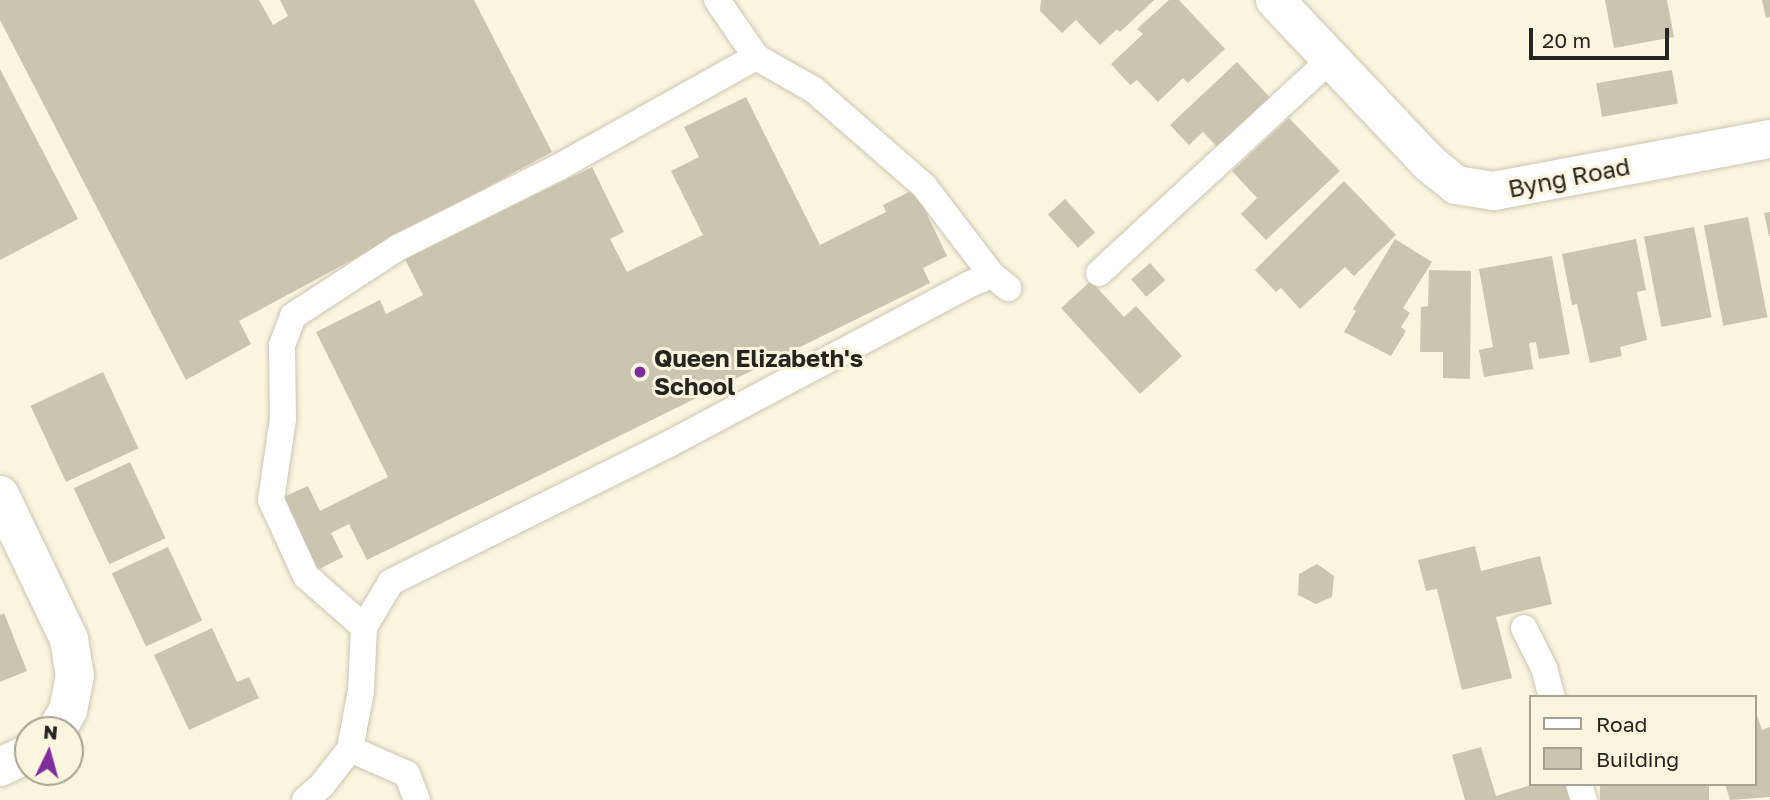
<!DOCTYPE html>
<style>
body{margin:0}
#map{position:relative;width:1770px;height:800px;overflow:hidden;background:#f9f5df;font-family:"Golos Text",sans-serif}
div>[style]{position:absolute}
.building>*{inset:0;background:#c9c5b0;transform-origin:0 0}
.roads{filter:drop-shadow(0 0 2px #cac6b2) drop-shadow(0 0 2px #cac6b2)}
.lane>*{height:26px;margin:-13px;padding:0 13px;transform-origin:13px;border-radius:13px;background:#fff}
.street>*{height:38px;margin:-19px;padding:0 19px;transform-origin:19px;border-radius:19px;background:#fff}
.dots>*{width:19px;height:19px;translate:-50% -50%;box-sizing:border-box;border:4px solid #f9f5df;border-radius:50%}
span{translate:-50% -50%;white-space:nowrap;text-align:center;line-height:1.15;-webkit-text-stroke:6px #f9f5df;paint-order:stroke}
.street-label{font-size:24px;color:#26251d}
.poi-label{font-size:24px;color:#26251d;font-weight:700}
.left{translate:0 -50%;text-align:left}
.legend{position:absolute;left:1529px;top:695px;width:228px;height:91px;box-sizing:border-box;background:#f9f5df;border:2px solid #a5a291;margin:0;padding:9px 12px;list-style:none;font-size:21px;color:#26251d}
.legend li{display:flex;align-items:center;gap:14px;height:35px}
.legend b{width:35px;border:2px solid #a5a291}
.north{position:absolute;left:14px;top:716px;width:70px;height:70px;box-sizing:border-box;background:#f9f5df;border:2px solid #a5a291;border-radius:50%;rotate:5deg;font-size:19px;font-weight:700;line-height:28px;text-align:center;color:#26251d}
.north::after{content:'';display:block;margin:auto;width:24px;height:32px;background:#802e9d;clip-path:polygon(50% 0,100% 100%,50% 72%,0 100%)}
.scale{position:absolute;left:1529px;top:28px;width:140px;height:32px;box-sizing:border-box;border:4px solid #26251d;border-top:0;padding-left:9px;font-size:21px;line-height:24px;white-space:nowrap;color:#26251d;-webkit-text-stroke:5px #f9f5df;paint-order:stroke}
</style>
<div id="map">
<div class="building">
<div style="clip-path:polygon(0 0,259px 0,273px 25px,288px 16px,280px 0,474px 0,552px 152px,239px 321px,251px 344px,186px 380px,0 20px)"></div>
<div style="clip-path:polygon(1041px 0,1154px 0,1120px 32px,1117px 29px,1100px 45px,1076px 20px,1062px 33px,1040px 11px)"></div>
<div style="clip-path:polygon(1169px 0,1179px 0,1225px 49px,1188px 83px,1183px 78px,1158px 102px,1137px 80px,1130px 85px,1111px 64px,1143px 34px,1137px 29px)"></div>
<div style="clip-path:polygon(1605px 0,1667px 0,1674px 37px,1614px 48px)"></div>
<div style="clip-path:polygon(1762px 0,1770px 0,1770px 17px,1766px 18px)"></div>
<div style="clip-path:polygon(1237px 62px,1274px 102px,1221px 151px,1203px 132px,1189px 145px,1170px 125px)"></div>
<div style="clip-path:polygon(0 69px,78px 219px,0 260px)"></div>
<div style="left:1672px;top:70px;width:34px;height:77px;rotate:80deg"></div>
<div style="clip-path:polygon(746px 97px,820px 245px,886px 212px,883px 205px,915px 189px,947px 256px,923px 268px,930px 283px,367px 560px,349px 524px,331px 533px,343px 557px,313px 572px,277px 500px,308px 486px,320px 511px,388px 477px,316px 332px,380px 300px,386px 314px,423px 295px,405px 259px,592px 167px,624px 232px,610px 239px,627px 272px,703px 235px,671px 171px,699px 157px,684px 127px)"></div>
<div style="clip-path:polygon(1289px 118px,1340px 171px,1266px 240px,1241px 214px,1257px 198px,1232px 171px)"></div>
<div style="clip-path:polygon(1344px 181px,1396px 235px,1354px 276px,1345px 267px,1300px 309px,1281px 288px,1276px 292px,1255px 270px)"></div>
<div style="left:1065px;top:199px;width:45px;height:23px;rotate:48deg"></div>
<div style="clip-path:polygon(1770px 212px,1770px 236px,1769px 236px,1764px 213px)"></div>
<div style="left:1748px;top:217px;width:102px;height:45px;rotate:79deg"></div>
<div style="left:1694px;top:227px;width:92px;height:51px;rotate:79deg"></div>
<div style="clip-path:polygon(1395px 239px,1432px 262px,1403px 308px,1410px 313px,1401px 327px,1406px 331px,1391px 356px,1344px 332px,1356px 311px,1353px 309px)"></div>
<div style="clip-path:polygon(1636px 239px,1646px 290px,1637px 292px,1647px 340px,1620px 347px,1622px 356px,1590px 363px,1577px 304px,1572px 305px,1562px 254px)"></div>
<div style="clip-path:polygon(1552px 256px,1570px 354px,1539px 359px,1536px 342px,1529px 343px,1533px 369px,1484px 377px,1479px 350px,1493px 347px,1479px 269px)"></div>
<div style="left:1150px;top:263px;width:23px;height:25px;rotate:49deg"></div>
<div style="clip-path:polygon(1429px 270px,1471px 271px,1470px 379px,1443px 378px,1443px 352px,1420px 352px,1421px 307px,1428px 306px)"></div>
<div style="clip-path:polygon(1091px 281px,1124px 317px,1136px 306px,1182px 356px,1140px 394px,1061px 308px)"></div>
<div style="left:103px;top:372px;width:84px;height:80px;rotate:65deg"></div>
<div style="left:130px;top:462px;width:84px;height:62px;rotate:65deg"></div>
<div style="clip-path:polygon(1475px 546px,1481px 571px,1540px 556px,1552px 604px,1496px 617px,1512px 678px,1462px 690px,1437px 589px,1426px 591px,1418px 560px)"></div>
<div style="left:168px;top:547px;width:81px;height:62px;rotate:65deg"></div>
<div style="clip-path:polygon(1317px 564px,1334px 576px,1332px 597px,1316px 604px,1298px 595px,1299px 574px)"></div>
<div style="clip-path:polygon(4px 613px,27px 671px,0 682px,0 615px)"></div>
<div style="clip-path:polygon(212px 628px,237px 682px,249px 677px,259px 698px,189px 730px,154px 655px)"></div>
<div style="clip-path:polygon(1754px 706px,1762px 730px,1770px 727px,1770px 797px,1730px 800px,1725px 784px,1754px 784px)"></div>
<div style="clip-path:polygon(1481px 747px,1496px 796px,1534px 784px,1569px 784px,1573px 800px,1465px 800px,1452px 755px)"></div>
<div style="left:1600px;top:784px;width:109px;height:17px"></div>
</div>
<div class="roads">
<div class="lane">
<div style="left:717px;top:0;width:69px;rotate:55.6deg"></div>
<div style="left:756px;top:57px;width:67px;rotate:29.6deg"></div>
<div style="left:814px;top:90px;width:146px;rotate:41.1deg"></div>
<div style="left:924px;top:186px;width:112px;rotate:52.6deg"></div>
<div style="left:1099px;top:273px;width:316px;rotate:-42.7deg"></div>
<div style="left:364px;top:627px;width:77px;rotate:-138.7deg"></div>
<div style="left:306px;top:576px;width:84px;rotate:-114.7deg"></div>
<div style="left:271px;top:500px;width:82px;rotate:-81.6deg"></div>
<div style="left:283px;top:419px;width:74px;rotate:-90.8deg"></div>
<div style="left:282px;top:345px;width:31px;rotate:-69deg"></div>
<div style="left:293px;top:316px;width:126px;rotate:-33.1deg"></div>
<div style="left:399px;top:247px;width:179px;rotate:-26.6deg"></div>
<div style="left:559px;top:167px;width:226px;rotate:-29.2deg"></div>
<div style="left:1524px;top:628px;width:45px;rotate:63.4deg"></div>
<div style="left:1544px;top:668px;width:30px;rotate:75deg"></div>
<div style="left:350px;top:749px;width:62px;rotate:23.7deg"></div>
<div style="left:407px;top:774px;width:28px;rotate:69deg"></div>
<div style="left:1579px;top:784px;width:17px;rotate:73deg"></div>
<div style="left:305px;top:800px;width:23px;rotate:-41deg"></div>
<div style="left:322px;top:785px;width:46px;rotate:-52.1deg"></div>
<div style="left:350px;top:749px;width:59px;rotate:-79.3deg"></div>
<div style="left:361px;top:691px;width:64px;rotate:-87.3deg"></div>
<div style="left:364px;top:627px;width:52px;rotate:-59deg"></div>
<div style="left:391px;top:582px;width:310px;rotate:-26.4deg"></div>
<div style="left:669px;top:444px;width:341px;rotate:-28deg"></div>
<div style="left:970px;top:284px;width:24px;rotate:-22deg"></div>
<div style="left:992px;top:275px;width:21px;rotate:39deg"></div>
</div>
<div class="street">
<div style="left:1275px;top:0;width:224px;rotate:46.6deg"></div>
<div style="left:1429px;top:163px;width:35px;rotate:39deg"></div>
<div style="left:1456px;top:185px;width:38px;rotate:9deg"></div>
<div style="left:1494px;top:191px;width:281px;rotate:-10.7deg"></div>
<div style="left:0;top:495px;width:160px;rotate:64.4deg"></div>
<div style="left:69px;top:639px;width:36px;rotate:81deg"></div>
<div style="left:75px;top:675px;width:36px;rotate:101deg"></div>
<div style="left:68px;top:710px;width:23px;rotate:119deg"></div>
<div style="left:0;top:767px;width:31px;rotate:-25deg"></div>
</div>
</div>
<div class="dots">
<div style="left:640px;top:372px;background:#802e9d"></div>
</div>
<div class="street-label">
<span style="left:1569px;top:177px;rotate:-11deg">Byng Road</span>
</div>
<div class="poi-label">
<span class="left" style="left:654px;top:372px">Queen Elizabeth's<br>School</span>
</div>
<ul class="legend">
<li><b style="height:9px;background:#fff"></b>Road</li>
<li><b style="height:19px;background:#c9c5b0"></b>Building</li>
</ul>
<div class="north">N</div>
<div class="scale">20 m</div>
</div>
